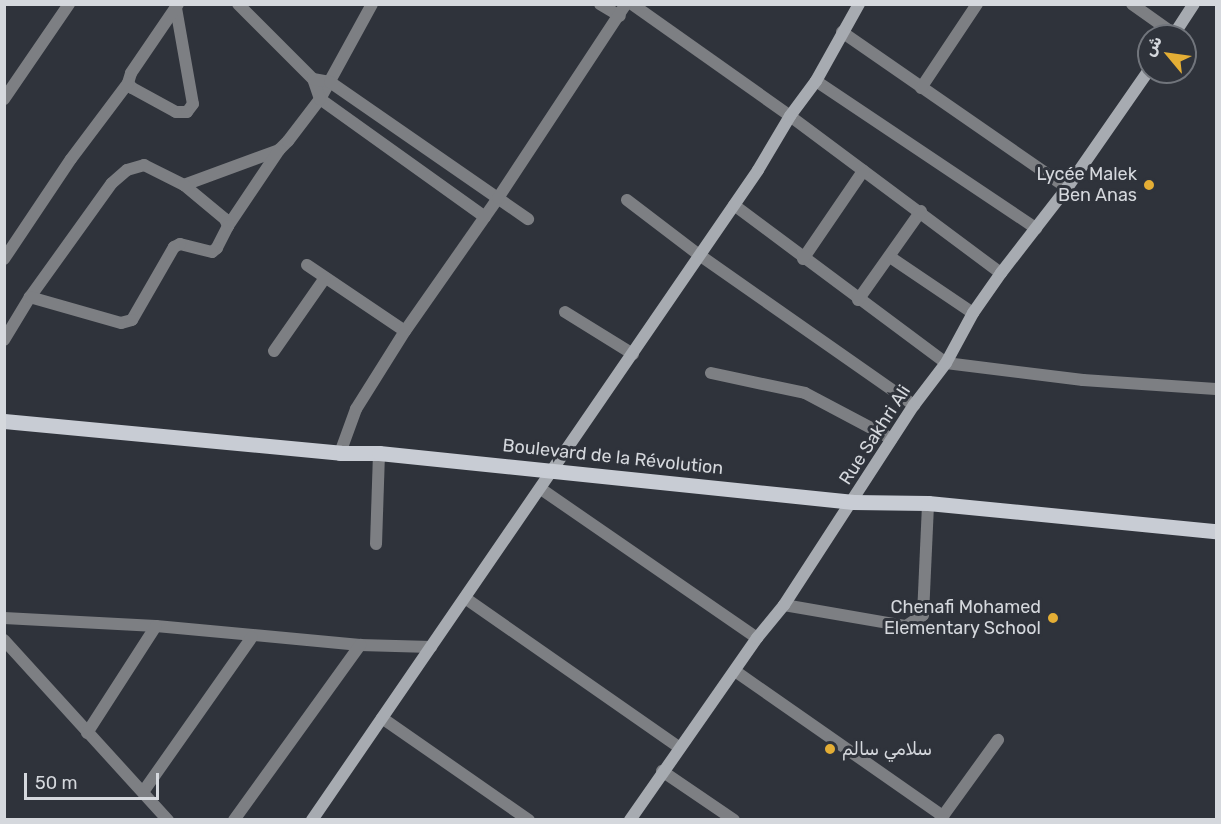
<!DOCTYPE html>
<meta charset="utf-8">
<style>
body{margin:0}
#map{position:relative;width:1221px;height:824px;overflow:hidden;background:#2f333b;font-family:Rubik,"Noto Sans Arabic",sans-serif}
div>[style]{position:absolute}
.minor>*{height:12px;margin:-6px;padding:0 6px;transform-origin:6px;border-radius:6px;background:#7d7f83}
.secondary>*{height:12px;margin:-6px;padding:0 6px;transform-origin:6px;border-radius:6px;background:#a7abb1}
.primary>*{height:15px;margin:-7.5px;padding:0 7.5px;transform-origin:7.5px;border-radius:7.5px;background:#c8ccd4}
.dots>*{width:16px;height:16px;translate:-50% -50%;box-sizing:border-box;border:3px solid #2f333b;border-radius:50%}
span{translate:-50% -50%;white-space:nowrap;text-align:center;line-height:1.15;-webkit-text-stroke:6px #2f333b;paint-order:stroke}
.poi-label{font-size:18px;color:#d5d8dd}
.right{translate:-100% -50%;text-align:right}
.left{translate:0 -50%;text-align:left}
.street-label{font-size:18px;color:#d5d8dd}
.frame{position:absolute;inset:0;border:6px solid #d5d8dd;pointer-events:none}
.north{position:absolute;left:1137px;top:24px;width:60px;height:60px;box-sizing:border-box;background:#2f333b;border:2px solid #71757c;border-radius:50%;rotate:299deg;font-size:16px;font-weight:700;line-height:24px;text-align:center;color:#d5d8dd}
.north::after{content:'';display:block;margin:auto;width:21px;height:27px;background:#e4ae35;clip-path:polygon(50% 0,100% 100%,50% 72%,0 100%)}
.scale{position:absolute;left:24px;top:773px;width:135px;height:27px;box-sizing:border-box;border:3px solid #d5d8dd;border-top:0;padding-left:8px;font-size:18px;line-height:21px;white-space:nowrap;color:#d5d8dd;-webkit-text-stroke:4px #2f333b;paint-order:stroke}
</style>
<div id="map">
<div class="minor">
<div style="left:238px;top:4px;width:106px;rotate:45deg"></div>
<div style="left:600px;top:4px;width:23px;rotate:31deg"></div>
<div style="left:632px;top:4px;width:194px;rotate:35.3deg"></div>
<div style="left:790px;top:116px;width:263px;rotate:36.7deg"></div>
<div style="left:1132px;top:4px;width:52px;rotate:35.5deg"></div>
<div style="left:176px;top:8px;width:97px;rotate:80deg"></div>
<div style="left:193px;top:104px;width:10px;rotate:127deg"></div>
<div style="left:187px;top:112px;width:11px;rotate:180deg"></div>
<div style="left:176px;top:112px;width:50px;rotate:-151.4deg"></div>
<div style="left:132px;top:88px;width:6px;rotate:-129deg"></div>
<div style="left:128px;top:83px;width:10px;rotate:-73deg"></div>
<div style="left:131px;top:73px;width:83px;rotate:-55.7deg"></div>
<div style="left:842px;top:32px;width:274px;rotate:34.7deg"></div>
<div style="left:816px;top:81px;width:265px;rotate:33.8deg"></div>
<div style="left:921px;top:88px;width:101px;rotate:-56.3deg"></div>
<div style="left:4px;top:99px;width:115px;rotate:-55.6deg"></div>
<div style="left:184px;top:185px;width:101px;rotate:-20.2deg"></div>
<div style="left:279px;top:150px;width:13px;rotate:-45deg"></div>
<div style="left:288px;top:141px;width:53px;rotate:-52.7deg"></div>
<div style="left:320px;top:99px;width:108px;rotate:-61.3deg"></div>
<div style="left:627px;top:200px;width:89px;rotate:37.3deg"></div>
<div style="left:698px;top:254px;width:264px;rotate:35deg"></div>
<div style="left:734px;top:205px;width:264px;rotate:36.7deg"></div>
<div style="left:946px;top:363px;width:138px;rotate:7.1deg"></div>
<div style="left:1083px;top:380px;width:133px;rotate:3.9deg"></div>
<div style="left:485px;top:217px;width:203px;rotate:-144.4deg"></div>
<div style="left:320px;top:99px;width:21px;rotate:-109deg"></div>
<div style="left:313px;top:79px;width:17px;rotate:10deg"></div>
<div style="left:330px;top:82px;width:241px;rotate:34.7deg"></div>
<div style="left:228px;top:226px;width:92px;rotate:-56.1deg"></div>
<div style="left:890px;top:257px;width:100px;rotate:34deg"></div>
<div style="left:4px;top:259px;width:120px;rotate:-56.2deg"></div>
<div style="left:71px;top:159px;width:95px;rotate:-53.1deg"></div>
<div style="left:803px;top:259px;width:107px;rotate:-55.7deg"></div>
<div style="left:307px;top:265px;width:118px;rotate:34deg"></div>
<div style="left:858px;top:300px;width:109px;rotate:-54.7deg"></div>
<div style="left:565px;top:312px;width:80px;rotate:31.7deg"></div>
<div style="left:4px;top:340px;width:50px;rotate:-58.8deg"></div>
<div style="left:30px;top:297px;width:140px;rotate:-54.3deg"></div>
<div style="left:112px;top:183px;width:20px;rotate:-41deg"></div>
<div style="left:127px;top:170px;width:18px;rotate:-16deg"></div>
<div style="left:144px;top:165px;width:45px;rotate:26.6deg"></div>
<div style="left:184px;top:185px;width:53px;rotate:39.7deg"></div>
<div style="left:225px;top:219px;width:8px;rotate:67deg"></div>
<div style="left:228px;top:226px;width:25px;rotate:117deg"></div>
<div style="left:217px;top:248px;width:6px;rotate:141deg"></div>
<div style="left:212px;top:252px;width:33px;rotate:-166deg"></div>
<div style="left:180px;top:244px;width:7px;rotate:153deg"></div>
<div style="left:174px;top:247px;width:84px;rotate:119.9deg"></div>
<div style="left:132px;top:320px;width:11px;rotate:165deg"></div>
<div style="left:121px;top:323px;width:95px;rotate:-164.1deg"></div>
<div style="left:274px;top:351px;width:89px;rotate:-55.1deg"></div>
<div style="left:711px;top:373px;width:96px;rotate:12deg"></div>
<div style="left:805px;top:393px;width:98px;rotate:27.9deg"></div>
<div style="left:340px;top:453px;width:47px;rotate:-70deg"></div>
<div style="left:356px;top:409px;width:92px;rotate:-57.9deg"></div>
<div style="left:405px;top:331px;width:162px;rotate:-55deg"></div>
<div style="left:498px;top:198px;width:232px;rotate:-56.6deg"></div>
<div style="left:541px;top:489px;width:262px;rotate:34.6deg"></div>
<div style="left:376px;top:544px;width:91px;rotate:-88.1deg"></div>
<div style="left:465px;top:598px;width:262px;rotate:34.9deg"></div>
<div style="left:784px;top:605px;width:124px;rotate:9.8deg"></div>
<div style="left:906px;top:626px;width:20px;rotate:-33deg"></div>
<div style="left:923px;top:615px;width:112px;rotate:-87.4deg"></div>
<div style="left:4px;top:618px;width:152px;rotate:3deg"></div>
<div style="left:156px;top:626px;width:205px;rotate:5.3deg"></div>
<div style="left:360px;top:645px;width:71px;rotate:1.6deg"></div>
<div style="left:4px;top:640px;width:244px;rotate:47.7deg"></div>
<div style="left:735px;top:671px;width:254px;rotate:34.9deg"></div>
<div style="left:382px;top:718px;width:179px;rotate:34.8deg"></div>
<div style="left:87px;top:733px;width:127px;rotate:-57.2deg"></div>
<div style="left:662px;top:771px;width:87px;rotate:34.2deg"></div>
<div style="left:143px;top:792px;width:189px;rotate:-54.9deg"></div>
<div style="left:234px;top:820px;width:216px;rotate:-54.2deg"></div>
<div style="left:940px;top:820px;width:99px;rotate:-54.1deg"></div>
</div>
<div class="secondary">
<div style="left:1173px;top:36px;width:38px;rotate:-57deg"></div>
<div style="left:312px;top:820px;width:788px;rotate:-55.54deg"></div>
<div style="left:758px;top:170px;width:63px;rotate:-59.3deg"></div>
<div style="left:790px;top:116px;width:44px;rotate:-53.4deg"></div>
<div style="left:816px;top:81px;width:88px;rotate:-60.8deg"></div>
<div style="left:630px;top:820px;width:222px;rotate:-55.1deg"></div>
<div style="left:757px;top:638px;width:43px;rotate:-50.7deg"></div>
<div style="left:784px;top:605px;width:239px;rotate:-57deg"></div>
<div style="left:914px;top:405px;width:53px;rotate:-52.7deg"></div>
<div style="left:946px;top:363px;width:57px;rotate:-61.6deg"></div>
<div style="left:973px;top:313px;width:49px;rotate:-55deg"></div>
<div style="left:1001px;top:273px;width:108px;rotate:-52.2deg"></div>
<div style="left:1067px;top:188px;width:144px;rotate:-55.2deg"></div>
</div>
<div class="primary">
<div style="left:4px;top:421px;width:338px;rotate:5.4deg"></div>
<div style="left:340px;top:453px;width:39px"></div>
<div style="left:379px;top:453px;width:477px;rotate:5.9deg"></div>
<div style="left:853px;top:502px;width:75px;rotate:0.8deg"></div>
<div style="left:928px;top:503px;width:289px;rotate:5.6deg"></div>
</div>
<div class="dots">
<div style="left:1149px;top:185px;background:#e4ae35"></div>
<div style="left:1053px;top:618px;background:#e4ae35"></div>
<div style="left:830px;top:749px;background:#e4ae35"></div>
</div>
<div class="poi-label">
<span class="right" style="left:1137px;top:185px">Lycée Malek<br>Ben Anas</span>
<span class="right" style="left:1041px;top:618px">Chenafi Mohamed<br>Elementary School</span>
<span class="left" style="left:842px;top:749px">سلامي سالم</span>
</div>
<div class="street-label">
<span style="left:875px;top:435px;rotate:-57deg">Rue Sakhri Ali</span>
<span style="left:613px;top:457px;rotate:6deg">Boulevard de la Révolution</span>
</div>
<div class="frame"></div>
<div class="north">ش</div>
<div class="scale">50 m</div>
</div>
